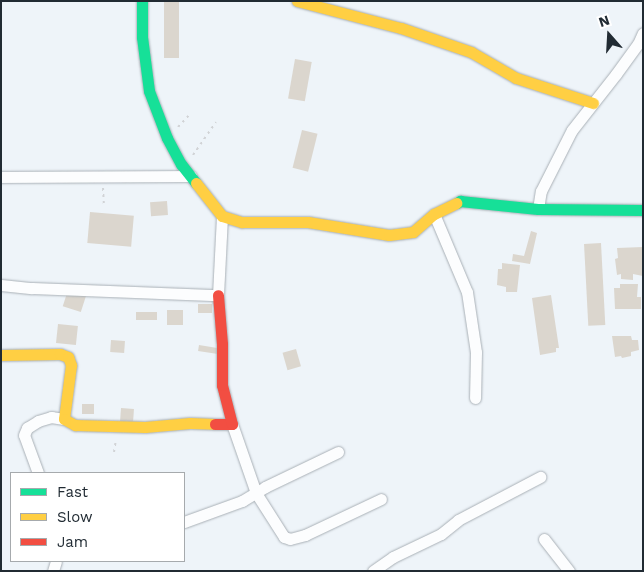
<!DOCTYPE html>
<style>
body{margin:0}
#map{position:relative;width:644px;height:572px;overflow:hidden;background:#eef4f9;font-family:"Work Sans",sans-serif}
div>[style]{position:absolute}
.building>*{inset:0;background:#dbd6ce;transform-origin:0 0}
.path>*{height:2px;margin-top:-1px;transform-origin:0;background:repeating-linear-gradient(90deg,#d1d3d6 0 2.5px,transparent 0 6.5px)}
.roads{filter:drop-shadow(0 0 1px #a9b0b6) drop-shadow(0 0 1px #a9b0b6)}
.street>*{height:11px;margin:-5.5px;padding:0 5.5px;transform-origin:5.5px;border-radius:5.5px;background:#fcfdfe}
.fast>*{height:11px;margin:-5.5px;padding:0 5.5px;transform-origin:5.5px;border-radius:5.5px;background:#16e098}
.slow>*{height:11px;margin:-5.5px;padding:0 5.5px;transform-origin:5.5px;border-radius:5.5px;background:#ffcf43}
.jam>*{height:11px;margin:-5.5px;padding:0 5.5px;transform-origin:5.5px;border-radius:5.5px;background:#f24e42}
span{translate:-50% -50%;white-space:nowrap;text-align:center;line-height:1.15;-webkit-text-stroke:4px #fff;paint-order:stroke}
.frame{position:absolute;inset:0;border:2px solid #212b33;pointer-events:none}
.legend{position:absolute;left:10px;top:472px;width:175px;height:90px;box-sizing:border-box;background:#fff;border:1px solid #a6aaad;margin:0;padding:6px 9px;list-style:none;font-size:15px;color:#212b33}
.legend li{display:flex;align-items:center;gap:10px;height:25px}
.legend b{width:25px;border:1px solid #a6aaad}
.north{position:absolute;left:584px;top:10px;width:50px;height:50px;-webkit-text-stroke:4px #fff;paint-order:stroke;rotate:341deg;font-size:14px;font-weight:700;line-height:20px;text-align:center;color:#212b33}
.north::after{content:'';display:block;margin:auto;width:18px;height:22px;background:#212b33;clip-path:polygon(50% 0,100% 100%,50% 72%,0 100%)}
</style>
<div id="map">
<div class="building">
<div style="left:164px;top:1px;width:15px;height:57px"></div>
<div style="left:295px;top:59px;width:17px;height:40px;rotate:10deg"></div>
<div style="left:302px;top:130px;width:16px;height:39px;rotate:14deg"></div>
<div style="left:167px;top:201px;width:14px;height:17px;rotate:86deg"></div>
<div style="left:90px;top:212px;width:44px;height:31px;rotate:5deg"></div>
<div style="clip-path:polygon(531px 231px,537px 233px,530px 264px,512px 261px,513px 254px,524px 256px)"></div>
<div style="left:601px;top:243px;width:82px;height:17px;rotate:87deg"></div>
<div style="clip-path:polygon(643px 247px,643px 276px,633px 274px,633px 280px,621px 279px,621px 274px,617px 275px,615px 259px,618px 258px,617px 248px)"></div>
<div style="clip-path:polygon(502px 263px,520px 265px,517px 292px,506px 292px,506px 287px,497px 285px,498px 269px,502px 269px)"></div>
<div style="clip-path:polygon(620px 284px,638px 284px,637px 297px,641px 297px,641px 309px,615px 309px,614px 288px,620px 288px)"></div>
<div style="left:68px;top:290px;width:19px;height:17px;rotate:18deg"></div>
<div style="clip-path:polygon(551px 295px,559px 348px,556px 348px,556px 352px,540px 355px,532px 298px)"></div>
<div style="left:198px;top:304px;width:14px;height:9px"></div>
<div style="left:167px;top:310px;width:16px;height:15px"></div>
<div style="left:136px;top:312px;width:21px;height:8px"></div>
<div style="left:58px;top:324px;width:20px;height:19px;rotate:6deg"></div>
<div style="clip-path:polygon(612px 336px,631px 336px,632px 340px,638px 340px,639px 350px,631px 352px,631px 356px,622px 358px,621px 356px,615px 357px)"></div>
<div style="left:111px;top:340px;width:14px;height:12px;rotate:4deg"></div>
<div style="left:199px;top:345px;width:20px;height:6px;rotate:9deg"></div>
<div style="left:296px;top:349px;width:18px;height:14px;rotate:74deg"></div>
<div style="left:82px;top:404px;width:12px;height:10px"></div>
<div style="left:121px;top:408px;width:13px;height:13px;rotate:4deg"></div>
</div>
<div class="path">
<div style="left:178px;top:127px;width:19px;rotate:-47deg"></div>
<div style="left:193px;top:155px;width:40px;rotate:-55.1deg"></div>
<div style="left:103px;top:188px;width:19px;rotate:87deg"></div>
<div style="left:114px;top:452px;width:13px;rotate:-81deg"></div>
</div>
<div class="roads">
<div class="street">
<div style="left:1px;top:177px;width:190px;rotate:-0.3deg"></div>
<div style="left:538px;top:209px;width:18px;rotate:-81deg"></div>
<div style="left:541px;top:191px;width:68px;rotate:-63.1deg"></div>
<div style="left:572px;top:130px;width:71px;rotate:-51.8deg"></div>
<div style="left:616px;top:74px;width:37px;rotate:-54deg"></div>
<div style="left:638px;top:44px;width:12px;rotate:-66deg"></div>
<div style="left:434px;top:214px;width:85px;rotate:67.1deg"></div>
<div style="left:467px;top:292px;width:61px;rotate:81.5deg"></div>
<div style="left:476px;top:352px;width:46px;rotate:91.2deg"></div>
<div style="left:1px;top:285px;width:31px;rotate:6deg"></div>
<div style="left:32px;top:288px;width:186px;rotate:2.2deg"></div>
<div style="left:218px;top:295px;width:79px;rotate:-87.1deg"></div>
<div style="left:232px;top:424px;width:73px;rotate:70.8deg"></div>
<div style="left:256px;top:493px;width:52px;rotate:57.5deg"></div>
<div style="left:284px;top:537px;width:6px;rotate:18deg"></div>
<div style="left:290px;top:539px;width:16px;rotate:-15deg"></div>
<div style="left:305px;top:535px;width:84px;rotate:-25.3deg"></div>
<div style="left:38px;top:473px;width:40px;rotate:-110.2deg"></div>
<div style="left:24px;top:435px;width:8px;rotate:-67deg"></div>
<div style="left:27px;top:428px;width:13px;rotate:-32deg"></div>
<div style="left:38px;top:421px;width:14px;rotate:-17deg"></div>
<div style="left:51px;top:417px;width:13px;rotate:9deg"></div>
<div style="left:184px;top:522px;width:62px;rotate:-19.9deg"></div>
<div style="left:242px;top:501px;width:27px;rotate:-31deg"></div>
<div style="left:265px;top:487px;width:81px;rotate:-25.6deg"></div>
<div style="left:544px;top:539px;width:41px;rotate:52deg"></div>
<div style="left:53px;top:571px;width:10px;rotate:-73deg"></div>
<div style="left:373px;top:571px;width:24px;rotate:-35deg"></div>
<div style="left:393px;top:557px;width:53px;rotate:-25.6deg"></div>
<div style="left:441px;top:534px;width:22px;rotate:-39deg"></div>
<div style="left:458px;top:520px;width:93px;rotate:-27.7deg"></div>
</div>
<div class="fast">
<div style="left:142px;top:1px;width:36px;rotate:90deg"></div>
<div style="left:142px;top:37px;width:54px;rotate:82.6deg"></div>
<div style="left:149px;top:91px;width:50px;rotate:69deg"></div>
<div style="left:167px;top:138px;width:30px;rotate:62deg"></div>
<div style="left:181px;top:164px;width:24px;rotate:52deg"></div>
<div style="left:457px;top:203px;width:4px;rotate:-34deg"></div>
<div style="left:460px;top:201px;width:78px;rotate:5.9deg"></div>
<div style="left:538px;top:209px;width:105px;rotate:0.5deg"></div>
</div>
<div class="slow">
<div style="left:297px;top:1px;width:107px;rotate:14.6deg"></div>
<div style="left:401px;top:28px;width:74px;rotate:18.9deg"></div>
<div style="left:471px;top:52px;width:52px;rotate:30deg"></div>
<div style="left:516px;top:78px;width:81px;rotate:18deg"></div>
<div style="left:196px;top:183px;width:42px;rotate:51.8deg"></div>
<div style="left:222px;top:216px;width:21px;rotate:17deg"></div>
<div style="left:242px;top:222px;width:66px"></div>
<div style="left:308px;top:222px;width:82px;rotate:9.1deg"></div>
<div style="left:389px;top:235px;width:24px;rotate:-7deg"></div>
<div style="left:413px;top:232px;width:28px;rotate:-41deg"></div>
<div style="left:434px;top:214px;width:25px;rotate:-26deg"></div>
<div style="left:1px;top:355px;width:59px;rotate:-1deg"></div>
<div style="left:60px;top:354px;width:9px;rotate:21deg"></div>
<div style="left:68px;top:357px;width:9px;rotate:69deg"></div>
<div style="left:71px;top:365px;width:54px;rotate:97.4deg"></div>
<div style="left:64px;top:419px;width:13px;rotate:29deg"></div>
<div style="left:75px;top:425px;width:70px;rotate:1.6deg"></div>
<div style="left:145px;top:427px;width:45px;rotate:-5.1deg"></div>
<div style="left:190px;top:423px;width:25px;rotate:2deg"></div>
</div>
<div class="jam">
<div style="left:215px;top:424px;width:17px"></div>
<div style="left:232px;top:424px;width:40px;rotate:-104.4deg"></div>
<div style="left:222px;top:385px;width:41px;rotate:-90deg"></div>
<div style="left:222px;top:344px;width:49px;rotate:-94.7deg"></div>
</div>
</div>
<div class="frame"></div>
<ul class="legend">
<li><b style="height:6px;background:#16e098"></b>Fast</li>
<li><b style="height:6px;background:#ffcf43"></b>Slow</li>
<li><b style="height:6px;background:#f24e42"></b>Jam</li>
</ul>
<div class="north">N</div>
</div>
